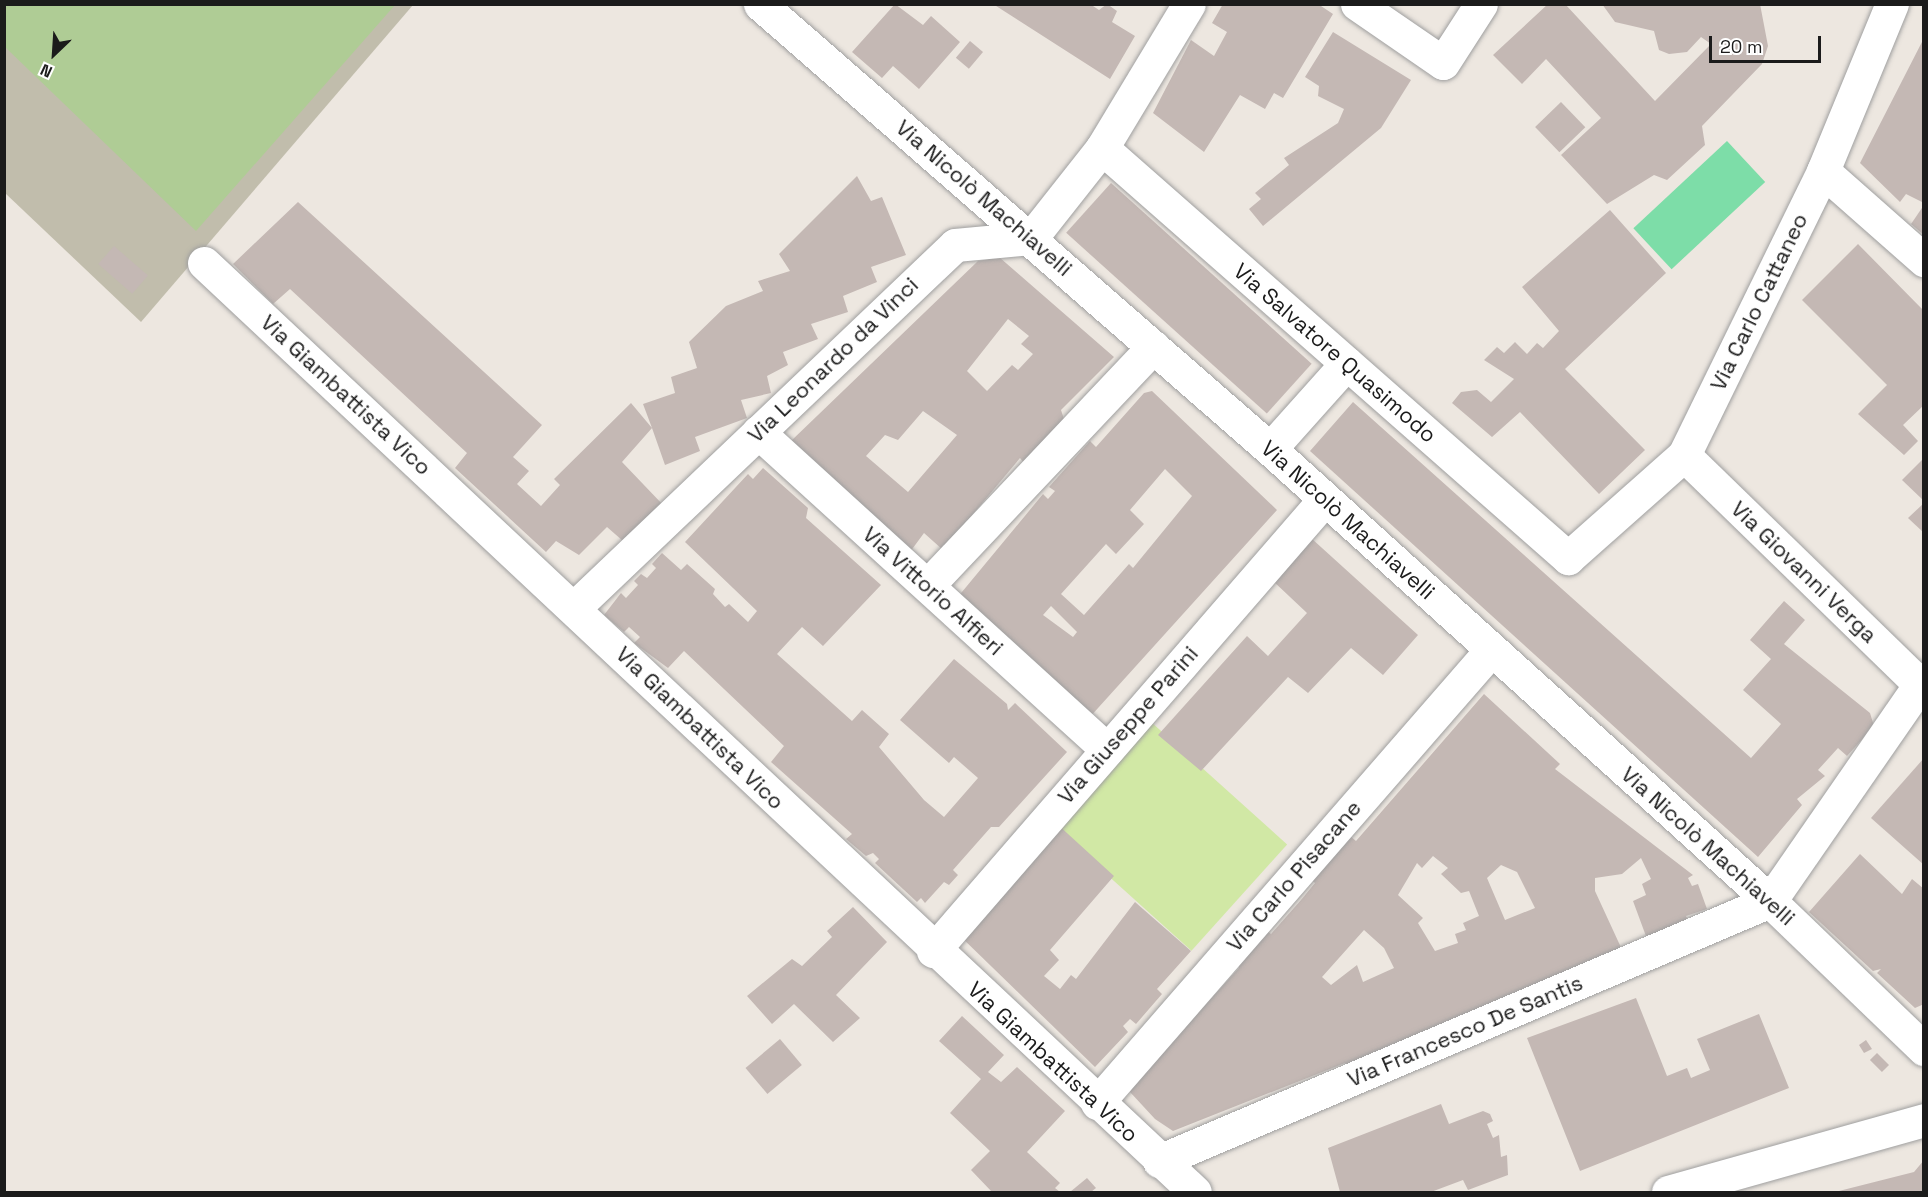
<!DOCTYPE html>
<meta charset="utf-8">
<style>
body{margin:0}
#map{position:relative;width:1928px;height:1197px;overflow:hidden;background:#ede7e0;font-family:"Space Grotesk",sans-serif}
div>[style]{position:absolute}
.construction>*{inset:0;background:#c1bdac}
.grass>*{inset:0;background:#d1e8a5;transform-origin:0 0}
.forest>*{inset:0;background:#afcc95}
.pitch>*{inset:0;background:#7ddda8;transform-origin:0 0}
.building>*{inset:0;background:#c4b8b4;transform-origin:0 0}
.roads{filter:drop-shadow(0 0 2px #9f9f9f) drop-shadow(0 0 2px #9f9f9f)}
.minor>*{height:33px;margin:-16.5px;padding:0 16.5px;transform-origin:16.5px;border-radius:16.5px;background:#fff}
span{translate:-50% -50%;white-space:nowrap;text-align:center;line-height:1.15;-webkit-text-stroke:5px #fff;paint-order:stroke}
.street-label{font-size:22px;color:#1b1b1b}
.frame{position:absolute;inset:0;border:6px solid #1b1b1b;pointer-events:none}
.north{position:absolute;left:24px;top:24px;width:60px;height:60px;-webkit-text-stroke:4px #fff;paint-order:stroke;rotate:205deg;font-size:16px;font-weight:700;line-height:24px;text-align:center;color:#1b1b1b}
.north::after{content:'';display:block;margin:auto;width:21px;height:27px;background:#1b1b1b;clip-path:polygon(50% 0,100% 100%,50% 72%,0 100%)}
.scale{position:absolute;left:1709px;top:36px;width:112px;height:27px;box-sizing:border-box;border:3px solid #1b1b1b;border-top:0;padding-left:8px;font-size:18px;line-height:21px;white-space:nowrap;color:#1b1b1b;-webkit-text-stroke:4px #fff;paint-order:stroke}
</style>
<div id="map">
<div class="construction">
<div style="clip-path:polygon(4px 5px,413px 5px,141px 322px,5px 193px)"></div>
</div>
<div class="grass">
<div style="left:1140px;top:712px;width:198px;height:143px;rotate:42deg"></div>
</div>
<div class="forest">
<div style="clip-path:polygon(4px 5px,5px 4px,395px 5px,196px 231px,5px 47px)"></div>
</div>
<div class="pitch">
<div style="left:1727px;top:141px;width:56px;height:128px;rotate:47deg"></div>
</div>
<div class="building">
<div style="clip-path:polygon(895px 4px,923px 25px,931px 16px,960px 42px,919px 89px,893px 66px,882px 78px,852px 52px)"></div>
<div style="clip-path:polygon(993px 4px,1090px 4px,1099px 10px,1107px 4px,1117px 11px,1112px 22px,1135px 36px,1110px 79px)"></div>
<div style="clip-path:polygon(1223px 4px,1318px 4px,1333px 14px,1283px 98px,1274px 93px,1265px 109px,1240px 95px,1204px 152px,1153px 113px,1191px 40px,1214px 56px,1227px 32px,1212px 23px)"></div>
<div style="clip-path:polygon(1548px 4px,1565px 4px,1655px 101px,1711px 44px,1701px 37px,1687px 52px,1669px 54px,1659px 50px,1654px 31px,1615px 22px,1602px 4px,1760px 4px,1768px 46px,1762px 64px,1702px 126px,1705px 145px,1667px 180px,1654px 175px,1607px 204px,1561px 155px,1601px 118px,1546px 59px,1522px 84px,1493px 55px)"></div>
<div style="clip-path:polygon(1333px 32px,1411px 80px,1381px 128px,1263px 226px,1249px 209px,1261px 199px,1255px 193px,1289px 165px,1284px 158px,1338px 123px,1344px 109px,1318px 96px,1319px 86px,1305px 77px)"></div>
<div style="clip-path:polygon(1924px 38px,1924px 203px,1906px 194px,1900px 202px,1860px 163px)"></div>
<div style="left:970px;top:41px;width:17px;height:22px;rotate:40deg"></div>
<div style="left:1561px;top:102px;width:35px;height:36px;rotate:46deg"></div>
<div style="clip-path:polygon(857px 176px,871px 201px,882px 197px,906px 255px,871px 267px,877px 282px,843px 296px,848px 312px,811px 324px,818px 339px,783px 352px,788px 365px,767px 376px,771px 393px,741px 400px,747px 418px,695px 437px,700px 451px,665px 465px,652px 428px,622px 462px,665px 507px,623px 541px,607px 527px,579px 555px,556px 541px,546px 552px,455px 468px,467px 453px,290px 289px,273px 304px,233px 264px,298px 202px,542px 425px,513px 457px,529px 471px,517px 484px,541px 506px,560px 485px,554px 479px,631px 403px,652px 428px,643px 404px,675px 393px,671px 377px,697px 368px,689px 342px,726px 306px,763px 291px,758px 281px,790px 271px,779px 254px)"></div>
<div style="left:1111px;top:183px;width:270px;height:67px;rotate:42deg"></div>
<div style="clip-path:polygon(1924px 205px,1924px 235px,1911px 224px)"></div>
<div style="clip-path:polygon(1610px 210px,1666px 273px,1565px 369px,1645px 450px,1599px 494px,1520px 412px,1492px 437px,1452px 403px,1461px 392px,1477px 390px,1491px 402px,1514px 379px,1484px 360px,1497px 347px,1504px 353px,1515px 342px,1527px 354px,1537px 343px,1543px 348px,1559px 331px,1522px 287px)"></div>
<div style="clip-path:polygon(1858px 244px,1924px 311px,1924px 405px,1903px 425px,1918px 441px,1904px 455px,1858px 414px,1887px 385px,1802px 300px)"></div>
<div style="left:114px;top:246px;width:45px;height:24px;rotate:41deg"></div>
<div style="clip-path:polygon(evenodd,999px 257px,1114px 357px,1061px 410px,1064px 419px,1024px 463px,1020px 458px,943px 550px,924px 533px,910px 552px,791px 441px,978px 261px,999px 257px,1008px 319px,1029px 336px,1021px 344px,1033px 354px,1018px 370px,1012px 365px,987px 391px,967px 371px,1008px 319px,999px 257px,923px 411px,957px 435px,908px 492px,866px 456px,885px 435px,898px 440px,923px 411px)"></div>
<div style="clip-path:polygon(evenodd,1152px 391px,1277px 510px,1089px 718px,957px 598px,1043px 494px,1048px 499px,1055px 491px,1049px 487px,1090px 441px,1096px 447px,1144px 393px,1152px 391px,1165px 469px,1192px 496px,1133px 568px,1129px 564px,1084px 615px,1061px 594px,1106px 544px,1116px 554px,1144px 524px,1130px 510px,1165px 469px,1152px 391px,1051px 606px,1077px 632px,1073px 637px,1043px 615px,1051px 606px)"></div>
<div style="clip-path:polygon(1353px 402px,1751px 758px,1781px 724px,1743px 690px,1771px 659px,1750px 640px,1784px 601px,1805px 620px,1784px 644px,1870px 713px,1874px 726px,1847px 756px,1838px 748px,1818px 770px,1825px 776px,1797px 799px,1802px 805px,1758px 857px,1310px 451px)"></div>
<div style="clip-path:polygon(1924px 458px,1924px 501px,1902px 480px)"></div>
<div style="clip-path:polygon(763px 468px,808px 508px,806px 518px,881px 585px,823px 646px,802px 627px,777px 654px,852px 721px,862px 710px,889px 734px,879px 747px,924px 800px,944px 817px,978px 778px,954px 757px,949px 763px,900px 720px,954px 659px,1007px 704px,1008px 710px,1015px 703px,1067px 752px,999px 827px,991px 827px,953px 870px,958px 875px,949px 885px,944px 882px,925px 903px,921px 898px,917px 902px,875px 863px,879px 859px,873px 853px,866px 856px,846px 839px,852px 834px,771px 762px,784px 746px,684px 651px,668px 668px,634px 643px,640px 637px,629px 627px,624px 632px,604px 615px,621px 593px,626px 598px,638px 585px,634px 581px,641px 574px,647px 578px,656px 568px,652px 564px,662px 553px,681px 570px,687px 564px,715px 589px,713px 594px,725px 607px,729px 604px,748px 622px,757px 611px,685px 542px,748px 474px,753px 479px)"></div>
<div style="clip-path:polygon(1924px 503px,1924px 533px,1908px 518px)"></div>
<div style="clip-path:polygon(1311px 538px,1418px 635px,1383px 675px,1351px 648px,1308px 693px,1288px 677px,1201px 771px,1158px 735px,1247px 636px,1268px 656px,1307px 613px,1272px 580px)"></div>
<div style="clip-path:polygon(evenodd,1484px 694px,1560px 764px,1555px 769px,1693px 875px,1688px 878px,1692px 886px,1698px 884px,1707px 909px,1686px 916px,1691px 926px,1650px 947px,1633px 901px,1646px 895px,1642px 884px,1651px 879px,1641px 858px,1622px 874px,1595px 878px,1595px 891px,1624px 954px,1394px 1051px,1392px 1044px,1347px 1069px,1345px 1063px,1173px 1131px,1155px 1119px,1130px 1092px,1132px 1085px,1239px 968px,1238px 962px,1266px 930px,1271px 934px,1301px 900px,1315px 883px,1310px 879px,1349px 835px,1356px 841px,1484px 694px,1433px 856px,1448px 868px,1441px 874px,1461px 893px,1469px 891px,1479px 916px,1463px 923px,1466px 930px,1455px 934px,1458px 943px,1435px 951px,1418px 923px,1423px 918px,1398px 895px,1417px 863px,1422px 868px,1433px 856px,1484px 694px,1501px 865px,1517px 872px,1535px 908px,1505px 920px,1487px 878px,1501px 865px,1484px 694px,1364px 930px,1384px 948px,1394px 968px,1363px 982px,1357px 965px,1331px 985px,1322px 977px,1364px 930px)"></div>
<div style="clip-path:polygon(1924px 758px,1924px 865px,1871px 818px)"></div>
<div style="clip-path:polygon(1056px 823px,1114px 876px,1050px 950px,1059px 960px,1044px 976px,1060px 989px,1071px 975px,1076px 979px,1135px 902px,1191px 951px,1157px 989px,1162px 994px,1136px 1024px,1130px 1019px,1123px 1026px,1128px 1032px,1095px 1067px,958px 934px)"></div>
<div style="clip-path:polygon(1860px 854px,1902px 894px,1912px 879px,1924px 889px,1924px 1004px,1915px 1008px,1877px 973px,1881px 969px,1873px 971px,1809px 912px)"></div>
<div style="clip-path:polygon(853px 907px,887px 942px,836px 995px,860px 1018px,833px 1042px,794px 1004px,772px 1024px,747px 996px,792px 959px,802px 966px,832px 937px,827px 931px)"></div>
<div style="clip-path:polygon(1636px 998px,1667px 1076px,1687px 1068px,1691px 1078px,1710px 1070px,1697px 1039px,1759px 1014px,1789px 1088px,1580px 1171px,1527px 1038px)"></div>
<div style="clip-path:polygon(962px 1016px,1004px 1055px,988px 1072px,1001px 1082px,1017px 1067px,1065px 1111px,1027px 1152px,1060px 1183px,1055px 1188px,1060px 1192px,992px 1192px,971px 1170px,990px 1151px,950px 1113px,981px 1079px,939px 1041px)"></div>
<div style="left:780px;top:1039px;width:34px;height:45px;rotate:50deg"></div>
<div style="clip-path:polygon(1866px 1040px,1872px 1049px,1864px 1053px,1859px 1045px)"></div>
<div style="left:1877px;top:1053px;width:17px;height:10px;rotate:45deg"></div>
<div style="clip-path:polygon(1441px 1104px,1449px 1124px,1483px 1111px,1490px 1114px,1493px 1121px,1487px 1124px,1493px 1138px,1499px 1135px,1501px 1157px,1507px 1155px,1508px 1175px,1468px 1190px,1463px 1180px,1431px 1192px,1340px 1192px,1328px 1148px)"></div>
<div style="clip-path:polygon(1924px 1160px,1924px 1192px,1835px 1192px,1914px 1172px)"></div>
<div style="clip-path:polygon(1087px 1178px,1096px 1188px,1091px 1192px,1070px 1192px)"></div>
</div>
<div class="roads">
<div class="minor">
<div style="left:760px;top:4px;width:677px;rotate:41.11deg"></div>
<div style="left:1270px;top:449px;width:674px;rotate:42.11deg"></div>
<div style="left:1770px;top:901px;width:214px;rotate:43.9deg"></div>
<div style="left:1357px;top:4px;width:104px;rotate:34.5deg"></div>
<div style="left:1443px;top:63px;width:70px;rotate:-57.2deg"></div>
<div style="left:1102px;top:148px;width:621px;rotate:41.34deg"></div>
<div style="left:1568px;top:558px;width:155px;rotate:-41.6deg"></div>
<div style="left:1684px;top:455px;width:316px;rotate:-63.9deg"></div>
<div style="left:1823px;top:171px;width:181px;rotate:-67.6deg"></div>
<div style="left:1823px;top:171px;width:135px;rotate:41.4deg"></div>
<div style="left:204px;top:263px;width:1358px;rotate:43.15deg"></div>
<div style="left:758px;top:432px;width:472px;rotate:42.3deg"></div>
<div style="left:1270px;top:449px;width:115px;rotate:-48.2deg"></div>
<div style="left:1684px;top:455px;width:334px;rotate:44.2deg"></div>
<div style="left:928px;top:585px;width:328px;rotate:-46.6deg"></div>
<div style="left:574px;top:608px;width:526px;rotate:-43.61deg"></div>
<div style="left:955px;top:245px;width:76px;rotate:-5.3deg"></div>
<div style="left:1031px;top:238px;width:115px;rotate:-51.7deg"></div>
<div style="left:1102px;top:148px;width:168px;rotate:-58.9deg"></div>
<div style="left:933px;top:951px;width:597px;rotate:-49.08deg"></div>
<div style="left:1097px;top:1103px;width:600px;rotate:-48.98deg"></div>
<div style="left:1159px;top:1161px;width:664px;rotate:-23.05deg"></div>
<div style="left:1770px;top:901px;width:270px;rotate:-55.3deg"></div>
<div style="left:1668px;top:1192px;width:266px;rotate:-15.7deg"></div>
</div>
</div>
<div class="street-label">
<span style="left:984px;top:198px;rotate:41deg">Via Nicolò Machiavelli</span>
<span style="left:1759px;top:302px;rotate:-64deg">Via Carlo Cattaneo</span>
<span style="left:1335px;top:353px;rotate:41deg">Via Salvatore Quasimodo</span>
<span style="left:833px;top:360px;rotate:-44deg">Via Leonardo da Vinci</span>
<span style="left:346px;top:395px;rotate:43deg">Via Giambattista Vico</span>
<span style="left:1348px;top:520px;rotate:42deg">Via Nicolò Machiavelli</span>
<span style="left:1804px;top:572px;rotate:44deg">Via Giovanni Verga</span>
<span style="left:933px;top:591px;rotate:42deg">Via Vittorio Alfieri</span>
<span style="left:1128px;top:725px;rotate:-49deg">Via Giuseppe Parini</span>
<span style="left:700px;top:728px;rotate:44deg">Via Giambattista Vico</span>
<span style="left:1708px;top:846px;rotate:42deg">Via Nicolò Machiavelli</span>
<span style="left:1294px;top:876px;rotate:-49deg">Via Carlo Pisacane</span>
<span style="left:1465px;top:1031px;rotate:-23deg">Via Francesco De Santis</span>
<span style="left:1053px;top:1062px;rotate:43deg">Via Giambattista Vico</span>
</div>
<div class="frame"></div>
<div class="north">N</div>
<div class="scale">20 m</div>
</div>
